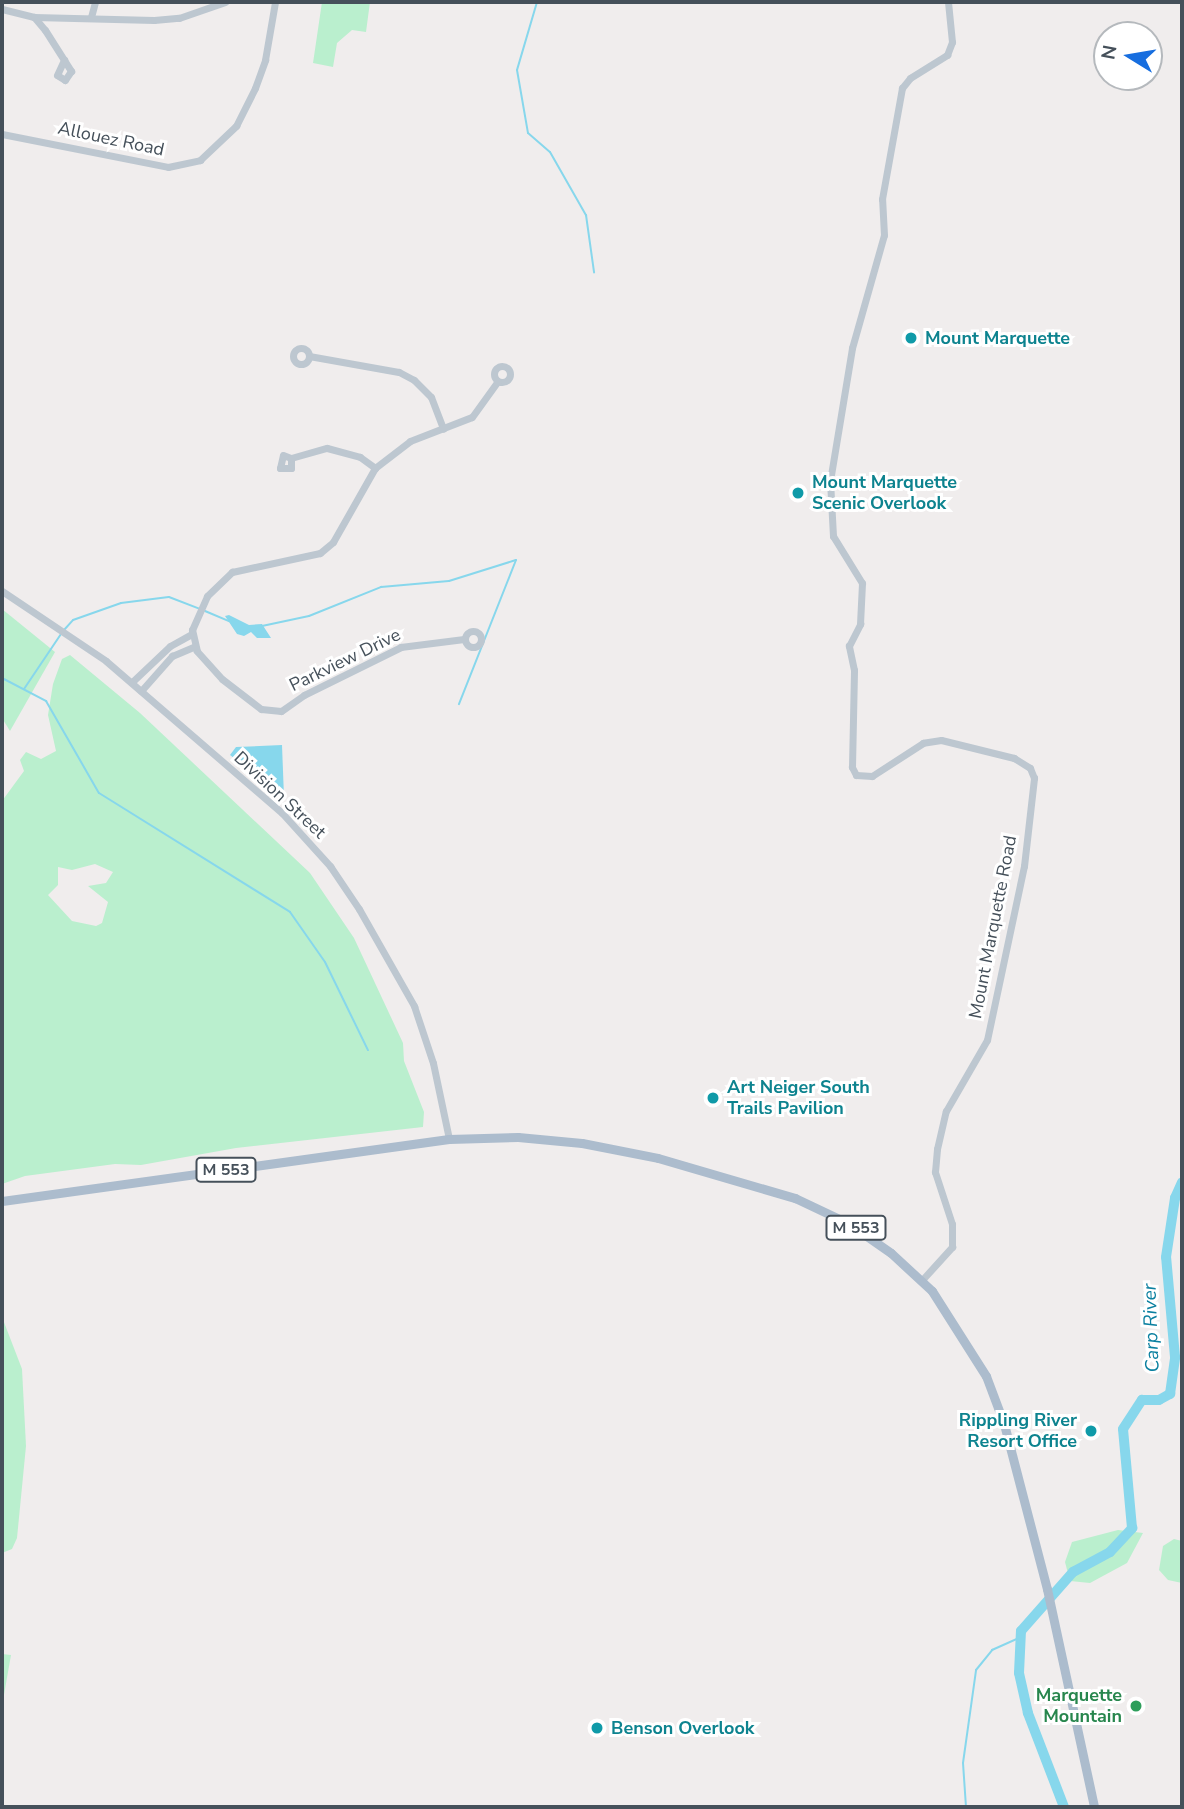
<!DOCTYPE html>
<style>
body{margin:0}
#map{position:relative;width:1184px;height:1809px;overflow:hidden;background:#f0eded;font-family:"Nunito Sans",sans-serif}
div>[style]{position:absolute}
.green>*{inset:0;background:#baefce}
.water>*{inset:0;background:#87d7ec}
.stream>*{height:2px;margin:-1px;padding:0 1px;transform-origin:1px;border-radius:1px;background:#87d7ec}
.river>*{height:10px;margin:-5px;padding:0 5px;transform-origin:5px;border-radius:5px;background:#87d7ec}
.minor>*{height:7px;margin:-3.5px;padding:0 3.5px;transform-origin:3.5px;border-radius:3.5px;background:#bdc7d0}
.minor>.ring{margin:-3.5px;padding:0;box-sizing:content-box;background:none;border:7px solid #bdc7d0;border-radius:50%}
.major>*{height:9px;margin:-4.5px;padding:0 4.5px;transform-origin:4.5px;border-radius:4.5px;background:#acbccd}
.dots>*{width:19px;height:19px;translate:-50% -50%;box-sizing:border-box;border:4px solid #fff;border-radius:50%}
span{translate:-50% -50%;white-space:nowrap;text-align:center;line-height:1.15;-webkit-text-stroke:6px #fff;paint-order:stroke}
.shield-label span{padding:2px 5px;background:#fff;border:2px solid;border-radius:5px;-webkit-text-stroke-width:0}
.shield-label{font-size:16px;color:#45505a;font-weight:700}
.street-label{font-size:18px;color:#45505a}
.culture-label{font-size:18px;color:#0d838f;font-weight:700}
.left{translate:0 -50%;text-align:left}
.right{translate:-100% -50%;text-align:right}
.leisure-label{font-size:18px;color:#27864d;font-weight:700}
.water-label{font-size:19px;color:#0b80a0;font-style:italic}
.frame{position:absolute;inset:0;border:4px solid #45505a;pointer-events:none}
.north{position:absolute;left:1093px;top:21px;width:70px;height:70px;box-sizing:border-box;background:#fff;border:2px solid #b5b9bd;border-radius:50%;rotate:281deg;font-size:19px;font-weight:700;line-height:28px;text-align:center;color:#45505a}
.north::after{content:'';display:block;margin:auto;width:24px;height:32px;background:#176edf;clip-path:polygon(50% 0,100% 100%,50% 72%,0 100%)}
</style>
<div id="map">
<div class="green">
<div style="clip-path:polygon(322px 2px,370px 2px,366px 32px,352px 30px,337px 43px,333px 67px,313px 63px)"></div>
<div style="clip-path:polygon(2px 609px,55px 652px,10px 731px,2px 718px)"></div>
<div style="clip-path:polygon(evenodd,70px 655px,140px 713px,310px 873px,354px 938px,403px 1043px,404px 1061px,424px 1112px,423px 1127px,236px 1148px,141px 1165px,115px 1164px,25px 1176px,2px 1184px,2px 801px,24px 771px,20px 760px,26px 752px,41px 759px,56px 751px,48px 715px,53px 684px,62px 659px,70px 655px,95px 864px,113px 872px,106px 883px,88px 886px,108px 902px,102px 923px,96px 926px,72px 921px,48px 895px,58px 885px,58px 867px,72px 870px,95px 864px)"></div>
<div style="clip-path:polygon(2px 1317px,22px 1369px,26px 1446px,17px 1538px,12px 1549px,2px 1553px)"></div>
<div style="clip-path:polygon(1118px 1530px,1143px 1533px,1127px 1563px,1090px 1583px,1070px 1581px,1065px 1562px,1072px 1542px)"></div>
<div style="clip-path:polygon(1174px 1539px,1182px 1541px,1182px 1583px,1168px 1580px,1159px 1570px,1163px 1546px)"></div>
<div style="clip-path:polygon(2px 1654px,11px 1655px,2px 1706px)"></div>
</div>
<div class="water">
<div style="clip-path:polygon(229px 615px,249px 625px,262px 624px,271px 638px,257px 638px,251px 632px,244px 636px,237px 634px,225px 616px)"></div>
<div style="clip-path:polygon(282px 745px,284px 797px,230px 755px,236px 747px)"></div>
</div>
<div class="stream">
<div style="left:537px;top:2px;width:71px;rotate:106.4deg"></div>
<div style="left:517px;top:70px;width:64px;rotate:80.1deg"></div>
<div style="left:528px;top:133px;width:29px;rotate:41deg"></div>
<div style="left:550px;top:152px;width:73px;rotate:60.3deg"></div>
<div style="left:586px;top:215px;width:58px;rotate:82deg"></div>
<div style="left:205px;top:611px;width:26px;rotate:23deg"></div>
<div style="left:262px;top:626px;width:48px;rotate:-12deg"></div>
<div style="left:309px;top:616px;width:78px;rotate:-21.9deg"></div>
<div style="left:381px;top:587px;width:68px;rotate:-5deg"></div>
<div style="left:449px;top:581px;width:70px;rotate:-17.4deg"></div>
<div style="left:516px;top:560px;width:155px;rotate:111.6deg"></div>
<div style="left:64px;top:630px;width:13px;rotate:-48deg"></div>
<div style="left:73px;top:620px;width:51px;rotate:-19.5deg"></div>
<div style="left:121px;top:603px;width:48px;rotate:-7.1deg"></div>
<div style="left:169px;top:597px;width:33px;rotate:21deg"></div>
<div style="left:2px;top:678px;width:50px;rotate:27.6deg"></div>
<div style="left:46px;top:701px;width:106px;rotate:60.1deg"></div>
<div style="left:99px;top:793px;width:225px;rotate:31.9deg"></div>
<div style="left:290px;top:912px;width:61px;rotate:55deg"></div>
<div style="left:325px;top:962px;width:98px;rotate:64deg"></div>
<div style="left:24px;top:689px;width:66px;rotate:-56.1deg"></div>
<div style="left:966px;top:1807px;width:44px;rotate:-93.9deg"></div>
<div style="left:963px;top:1763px;width:94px;rotate:-82deg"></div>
<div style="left:976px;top:1670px;width:26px;rotate:-51deg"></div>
<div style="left:992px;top:1650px;width:32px;rotate:-24deg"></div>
</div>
<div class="river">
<div style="left:1064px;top:1807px;width:101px;rotate:-111deg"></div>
<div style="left:1028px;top:1713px;width:41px;rotate:-102.7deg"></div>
<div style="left:1019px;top:1673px;width:42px;rotate:-87.3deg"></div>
<div style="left:1021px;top:1631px;width:79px;rotate:-48.6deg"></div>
<div style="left:1073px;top:1572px;width:42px;rotate:-28.4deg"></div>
<div style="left:1110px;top:1552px;width:33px;rotate:-47deg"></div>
<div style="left:1132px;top:1528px;width:99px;rotate:-95.2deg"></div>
<div style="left:1123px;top:1429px;width:35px;rotate:-57deg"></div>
<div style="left:1142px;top:1400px;width:17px"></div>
<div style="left:1159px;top:1400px;width:13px;rotate:-29deg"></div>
<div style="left:1170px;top:1394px;width:37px;rotate:-82deg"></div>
<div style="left:1175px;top:1357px;width:100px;rotate:-95.1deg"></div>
<div style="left:1166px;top:1257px;width:60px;rotate:-81.3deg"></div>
<div style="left:1175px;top:1198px;width:17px;rotate:-66deg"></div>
</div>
<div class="minor">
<div style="left:2px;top:9px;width:33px;rotate:14deg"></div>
<div style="left:34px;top:17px;width:120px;rotate:1.4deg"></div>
<div style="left:154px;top:20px;width:25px;rotate:-5deg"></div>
<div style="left:179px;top:18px;width:49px;rotate:-19.2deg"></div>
<div style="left:34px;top:17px;width:17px;rotate:50deg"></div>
<div style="left:45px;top:30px;width:49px;rotate:57.6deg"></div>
<div style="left:71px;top:71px;width:11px;rotate:124deg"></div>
<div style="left:65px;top:80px;width:9px;rotate:-148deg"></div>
<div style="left:57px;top:75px;width:17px;rotate:-65deg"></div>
<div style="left:91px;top:17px;width:16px;rotate:-75deg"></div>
<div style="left:2px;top:134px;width:169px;rotate:11.2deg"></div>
<div style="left:168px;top:167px;width:33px;rotate:-12deg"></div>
<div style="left:200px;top:160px;width:50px;rotate:-43.4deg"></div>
<div style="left:236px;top:126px;width:42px;rotate:-63.4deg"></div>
<div style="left:255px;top:88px;width:30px;rotate:-70deg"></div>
<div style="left:265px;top:60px;width:59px;rotate:-80.2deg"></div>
<div class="ring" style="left:293px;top:348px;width:9px;height:9px"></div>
<div style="left:309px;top:356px;width:91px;rotate:10.1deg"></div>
<div style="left:399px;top:372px;width:17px;rotate:28deg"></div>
<div style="left:414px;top:380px;width:24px;rotate:45deg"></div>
<div style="left:431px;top:397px;width:34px;rotate:69deg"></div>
<div class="ring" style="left:494px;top:366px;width:9px;height:9px"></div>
<div style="left:291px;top:458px;width:10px;rotate:90deg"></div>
<div style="left:291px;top:468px;width:11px;rotate:180deg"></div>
<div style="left:280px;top:468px;width:13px;rotate:-77deg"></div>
<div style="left:283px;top:455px;width:9px;rotate:21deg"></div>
<div style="left:291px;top:458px;width:37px;rotate:-16deg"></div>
<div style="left:327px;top:448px;width:34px;rotate:15deg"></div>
<div style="left:360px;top:457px;width:19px;rotate:36deg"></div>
<div style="left:2px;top:591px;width:125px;rotate:33.9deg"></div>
<div style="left:106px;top:661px;width:233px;rotate:40.8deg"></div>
<div style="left:282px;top:813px;width:72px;rotate:47.8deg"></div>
<div style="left:330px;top:866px;width:52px;rotate:56deg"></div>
<div style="left:359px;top:909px;width:112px;rotate:60.4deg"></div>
<div style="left:414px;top:1006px;width:60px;rotate:71.6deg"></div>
<div style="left:433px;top:1063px;width:78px;rotate:78.1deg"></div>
<div class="ring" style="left:465px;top:631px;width:9px;height:9px"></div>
<div style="left:464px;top:639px;width:64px;rotate:172.8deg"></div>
<div style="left:401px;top:647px;width:108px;rotate:153.7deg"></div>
<div style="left:304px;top:695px;width:28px;rotate:145deg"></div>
<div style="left:281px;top:711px;width:20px;rotate:-174deg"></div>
<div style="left:261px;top:709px;width:49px;rotate:-142.4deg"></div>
<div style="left:222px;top:679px;width:38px;rotate:-132deg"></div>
<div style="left:197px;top:651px;width:22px;rotate:-103deg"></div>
<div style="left:192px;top:630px;width:37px;rotate:-66deg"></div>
<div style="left:207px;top:596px;width:35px;rotate:-44deg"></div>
<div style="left:232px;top:572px;width:90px;rotate:-12.2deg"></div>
<div style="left:320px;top:553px;width:17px;rotate:-40deg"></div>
<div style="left:333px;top:542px;width:85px;rotate:-60.4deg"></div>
<div style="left:375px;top:468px;width:44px;rotate:-37.6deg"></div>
<div style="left:410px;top:441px;width:66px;rotate:-21.2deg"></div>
<div style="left:472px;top:417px;width:44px;rotate:-54.2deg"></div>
<div style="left:132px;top:682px;width:52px;rotate:-43.5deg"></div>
<div style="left:170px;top:646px;width:25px;rotate:-29deg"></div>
<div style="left:141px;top:691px;width:47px;rotate:-48.5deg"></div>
<div style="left:172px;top:656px;width:25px;rotate:-23deg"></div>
<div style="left:922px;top:1280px;width:45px;rotate:-47.7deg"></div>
<div style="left:952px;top:1247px;width:23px;rotate:-90deg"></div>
<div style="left:952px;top:1224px;width:55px;rotate:-108.1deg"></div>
<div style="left:935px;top:1172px;width:23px;rotate:-85deg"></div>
<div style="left:937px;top:1149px;width:39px;rotate:-77deg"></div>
<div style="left:946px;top:1111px;width:82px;rotate:-60deg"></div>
<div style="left:987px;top:1040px;width:178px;rotate:-78deg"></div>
<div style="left:1024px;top:866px;width:89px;rotate:-83.5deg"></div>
<div style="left:1034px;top:778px;width:11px;rotate:-112deg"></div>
<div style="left:1030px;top:768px;width:19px;rotate:-148deg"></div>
<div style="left:1014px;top:758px;width:75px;rotate:-166.1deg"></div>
<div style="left:941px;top:740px;width:18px;rotate:171deg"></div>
<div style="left:923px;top:743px;width:61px;rotate:147.1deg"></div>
<div style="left:872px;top:776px;width:16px;rotate:-176deg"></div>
<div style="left:856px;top:775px;width:9px;rotate:-117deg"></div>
<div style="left:852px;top:767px;width:97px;rotate:-88.8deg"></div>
<div style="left:854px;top:670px;width:25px;rotate:-102deg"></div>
<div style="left:849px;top:646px;width:25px;rotate:-63deg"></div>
<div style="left:860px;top:624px;width:41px;rotate:-87.2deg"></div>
<div style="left:862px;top:583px;width:55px;rotate:-121.7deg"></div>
<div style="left:833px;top:536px;width:55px;rotate:-93.1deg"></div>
<div style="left:830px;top:481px;width:135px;rotate:-80.6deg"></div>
<div style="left:852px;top:348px;width:117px;rotate:-74.2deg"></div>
<div style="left:884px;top:235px;width:36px;rotate:-93deg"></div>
<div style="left:882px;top:199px;width:113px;rotate:-79.8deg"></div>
<div style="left:902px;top:88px;width:13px;rotate:-51deg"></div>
<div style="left:910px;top:78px;width:44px;rotate:-31.9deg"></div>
<div style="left:947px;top:55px;width:14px;rotate:-69deg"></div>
<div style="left:952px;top:42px;width:40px;rotate:-95.7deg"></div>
</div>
<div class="major">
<div style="left:2px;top:1201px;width:451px;rotate:-7.9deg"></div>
<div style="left:449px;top:1139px;width:69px;rotate:-1.7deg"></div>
<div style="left:518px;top:1137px;width:64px;rotate:5.4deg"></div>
<div style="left:582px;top:1143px;width:77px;rotate:11.2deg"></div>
<div style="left:658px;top:1158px;width:143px;rotate:16.3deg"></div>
<div style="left:795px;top:1198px;width:59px;rotate:25.3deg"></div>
<div style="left:848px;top:1223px;width:52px;rotate:34.9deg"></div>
<div style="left:891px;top:1253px;width:56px;rotate:42.8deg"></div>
<div style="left:932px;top:1291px;width:101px;rotate:57.6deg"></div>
<div style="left:986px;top:1376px;width:51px;rotate:69.4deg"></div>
<div style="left:1004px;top:1424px;width:171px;rotate:75.4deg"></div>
<div style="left:1047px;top:1589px;width:223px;rotate:77.8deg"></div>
</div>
<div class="dots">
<div style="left:911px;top:338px;background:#0f9aa8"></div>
<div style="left:798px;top:493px;background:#0f9aa8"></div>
<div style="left:713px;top:1098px;background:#0f9aa8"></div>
<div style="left:1091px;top:1431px;background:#0f9aa8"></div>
<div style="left:1136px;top:1706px;background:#2e9e5b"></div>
<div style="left:597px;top:1728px;background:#0f9aa8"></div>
</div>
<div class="shield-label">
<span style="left:226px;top:1170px">M 553</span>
<span style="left:856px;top:1228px">M 553</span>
</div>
<div class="street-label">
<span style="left:111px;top:139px;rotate:12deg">Allouez Road</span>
<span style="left:345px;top:660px;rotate:-26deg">Parkview Drive</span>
<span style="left:280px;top:795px;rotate:43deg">Division Street</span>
<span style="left:993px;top:927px;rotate:-79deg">Mount Marquette Road</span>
</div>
<div class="culture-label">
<span class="left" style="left:925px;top:338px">Mount Marquette</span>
<span class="left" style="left:812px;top:493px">Mount Marquette<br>Scenic Overlook</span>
<span class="left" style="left:727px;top:1098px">Art Neiger South<br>Trails Pavilion</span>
<span class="right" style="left:1077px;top:1431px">Rippling River<br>Resort Office</span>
<span class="left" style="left:611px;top:1728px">Benson Overlook</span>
</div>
<div class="leisure-label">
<span class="right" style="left:1122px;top:1706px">Marquette<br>Mountain</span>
</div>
<div class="water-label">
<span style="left:1152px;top:1328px;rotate:-92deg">Carp River</span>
</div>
<div class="frame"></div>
<div class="north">N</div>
</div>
